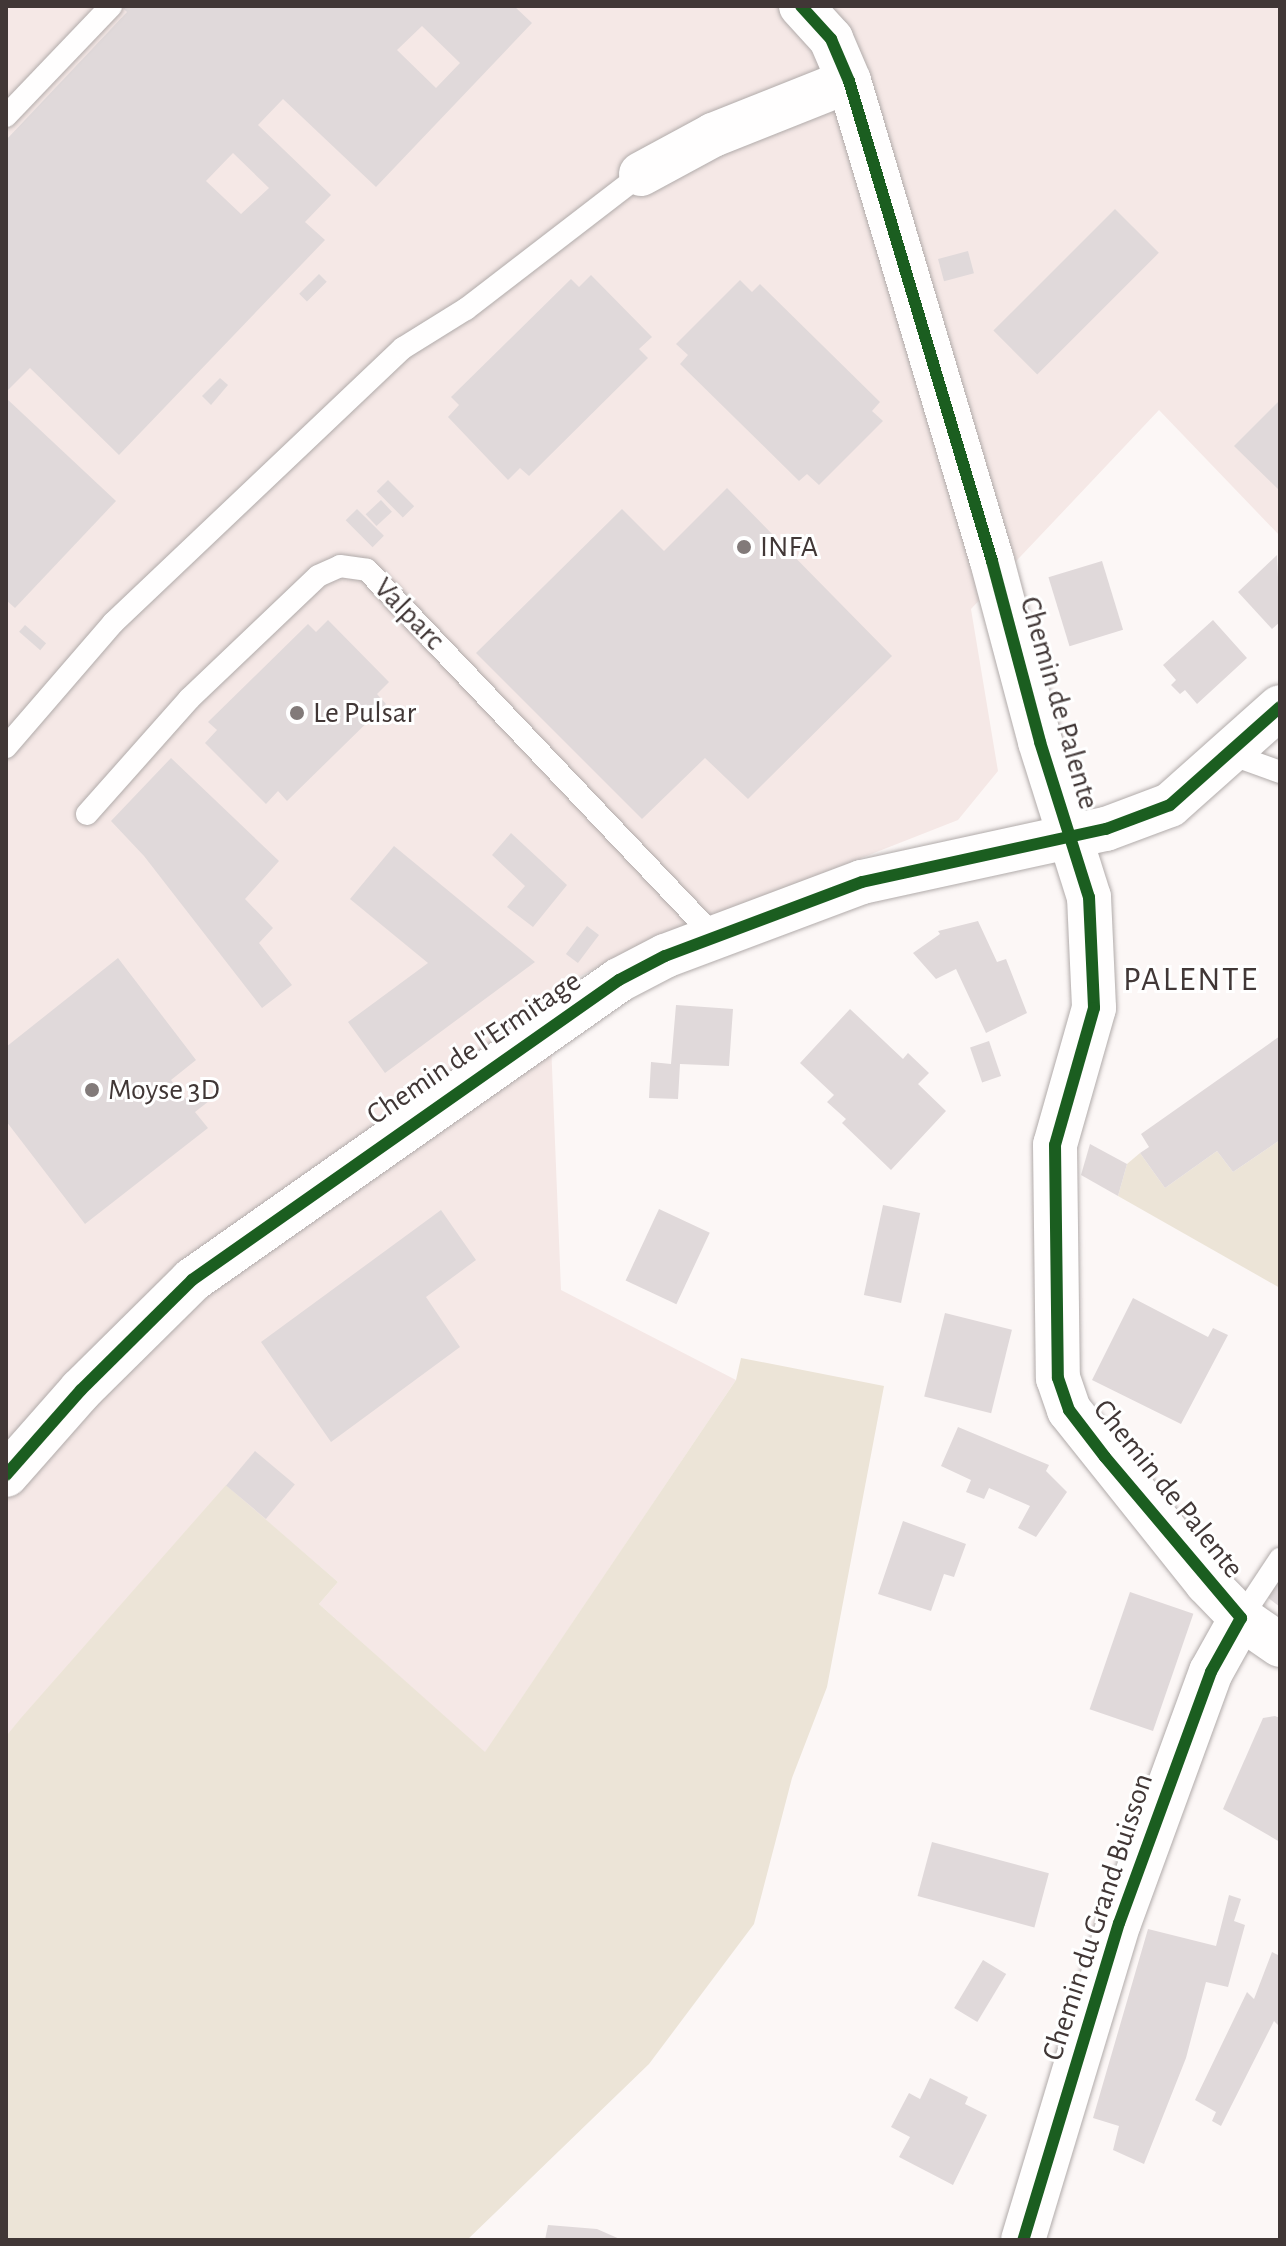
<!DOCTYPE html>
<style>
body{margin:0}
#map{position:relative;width:1286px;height:2246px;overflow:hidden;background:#fcf7f6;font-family:"Alegreya Sans",sans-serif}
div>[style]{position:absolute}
.built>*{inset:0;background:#f5e8e6}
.green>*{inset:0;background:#ece4d7}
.building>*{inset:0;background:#e0d9da;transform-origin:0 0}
.roads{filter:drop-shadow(0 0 2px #b1abaa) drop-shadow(0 0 2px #b1abaa)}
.lane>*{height:22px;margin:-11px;padding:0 11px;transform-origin:11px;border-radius:11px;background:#fffefe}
.street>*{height:44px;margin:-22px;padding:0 22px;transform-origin:22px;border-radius:22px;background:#fffefe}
.cycleway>*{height:12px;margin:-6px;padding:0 6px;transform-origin:6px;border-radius:6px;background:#1b5e20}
.dots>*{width:22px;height:22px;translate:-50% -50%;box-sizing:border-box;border:4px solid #fff;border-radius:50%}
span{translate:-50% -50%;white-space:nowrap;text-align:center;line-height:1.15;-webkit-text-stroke:6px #fff;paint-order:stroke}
.poi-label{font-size:30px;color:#413736}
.left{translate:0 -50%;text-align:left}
.street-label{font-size:30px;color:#413736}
.quarter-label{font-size:34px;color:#413736;letter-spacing:2px}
.frame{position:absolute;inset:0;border:8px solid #413736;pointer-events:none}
</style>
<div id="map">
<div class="built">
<div style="clip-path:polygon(6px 6px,1280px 6px,1280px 536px,1159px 410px,971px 609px,998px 771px,958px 820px,637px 946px,549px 993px,561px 1290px,736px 1380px,485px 1753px,319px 1604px,338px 1582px,226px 1486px,6px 1736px)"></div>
</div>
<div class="green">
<div style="clip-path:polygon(1280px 1140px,1280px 1288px,1118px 1196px,1127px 1164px,1140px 1153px,1165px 1188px,1217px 1151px,1233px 1172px)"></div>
<div style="clip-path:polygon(741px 1358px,884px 1386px,827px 1687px,792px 1778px,754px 1924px,649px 2064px,467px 2240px,6px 2240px,6px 1736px,21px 1718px,226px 1485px,338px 1582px,319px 1604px,485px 1752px,736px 1380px)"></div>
</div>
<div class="building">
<div style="clip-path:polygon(evenodd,121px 6px,514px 6px,532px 23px,376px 187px,283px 99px,258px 125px,331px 195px,305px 222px,325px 240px,119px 455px,30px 368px,6px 392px,6px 140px,127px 12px,121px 6px,422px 26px,460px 63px,436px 88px,397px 50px,422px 26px,121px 6px,233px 153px,269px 188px,241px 214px,206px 181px,233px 153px)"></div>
<div style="left:1115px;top:209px;width:62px;height:172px;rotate:45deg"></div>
<div style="left:968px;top:251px;width:23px;height:31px;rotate:75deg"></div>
<div style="left:319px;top:274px;width:11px;height:28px;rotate:45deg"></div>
<div style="clip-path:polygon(591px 275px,652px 337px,639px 349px,648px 358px,529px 476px,520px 468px,508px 480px,448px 417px,459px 405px,451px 397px,571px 279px,579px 287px)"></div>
<div style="clip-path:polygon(740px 280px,752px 292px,760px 284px,880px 402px,872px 411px,883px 421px,819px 485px,807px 474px,799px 481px,680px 364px,688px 355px,676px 344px)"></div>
<div style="clip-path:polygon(220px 378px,228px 385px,211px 405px,202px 396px)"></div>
<div style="clip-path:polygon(6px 398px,116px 501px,15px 608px,6px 600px)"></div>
<div style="clip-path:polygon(1280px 400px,1280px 491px,1234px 446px)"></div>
<div style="left:388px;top:480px;width:37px;height:16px;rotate:45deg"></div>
<div style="clip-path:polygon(727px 488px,892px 656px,748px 799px,705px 758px,642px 819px,476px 653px,622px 509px,664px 551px)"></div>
<div style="left:381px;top:500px;width:16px;height:21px;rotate:47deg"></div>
<div style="left:357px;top:509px;width:38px;height:16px;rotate:45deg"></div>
<div style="clip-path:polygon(1277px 555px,1280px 622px,1272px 629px,1238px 592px)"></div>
<div style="left:1102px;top:561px;width:72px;height:56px;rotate:73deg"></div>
<div style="clip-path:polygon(328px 620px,389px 682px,377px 694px,386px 704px,287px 801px,278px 791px,266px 804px,205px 743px,217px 730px,208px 722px,308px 624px,316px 632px)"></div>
<div style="clip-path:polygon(1213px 620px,1247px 658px,1197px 704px,1185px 690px,1180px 694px,1171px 685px,1176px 680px,1163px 665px)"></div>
<div style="left:25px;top:625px;width:28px;height:9px;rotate:41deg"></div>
<div style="clip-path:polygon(171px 758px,279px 861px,245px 899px,273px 928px,259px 943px,292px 985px,262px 1008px,144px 856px,111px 821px)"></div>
<div style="clip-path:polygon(511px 833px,567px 885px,533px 927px,507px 907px,525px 886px,492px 855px)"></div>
<div style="clip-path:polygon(394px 846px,535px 962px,385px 1073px,348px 1022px,428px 963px,350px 899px)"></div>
<div style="clip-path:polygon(978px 921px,997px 962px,1006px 959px,1027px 1013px,986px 1033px,956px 969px,936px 979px,913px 953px,940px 934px,938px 931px)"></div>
<div style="left:587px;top:926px;width:15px;height:35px;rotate:37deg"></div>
<div style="clip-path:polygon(118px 958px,196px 1060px,171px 1080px,185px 1099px,199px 1088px,209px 1101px,195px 1112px,208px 1128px,85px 1224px,6px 1121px,6px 1047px)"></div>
<div style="clip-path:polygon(676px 1005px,733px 1009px,729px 1066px,680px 1064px,678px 1099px,649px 1098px,651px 1062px,671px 1064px)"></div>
<div style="clip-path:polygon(850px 1009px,903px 1059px,908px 1053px,929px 1073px,918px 1084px,946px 1111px,891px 1170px,842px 1123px,846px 1119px,827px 1102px,834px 1095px,800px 1063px)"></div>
<div style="clip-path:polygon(1280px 1036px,1280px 1140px,1233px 1172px,1217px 1151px,1165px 1188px,1140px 1153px,1149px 1147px,1141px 1134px)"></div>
<div style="left:989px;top:1041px;width:37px;height:20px;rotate:71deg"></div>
<div style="clip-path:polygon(1090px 1144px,1127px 1164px,1118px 1196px,1081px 1175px)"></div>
<div style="left:883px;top:1205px;width:38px;height:92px;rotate:12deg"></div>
<div style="left:659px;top:1209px;width:56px;height:79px;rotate:25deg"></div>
<div style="clip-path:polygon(441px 1210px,476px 1260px,426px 1297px,460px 1347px,331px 1442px,261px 1342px)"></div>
<div style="clip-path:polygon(1133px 1298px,1208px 1337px,1213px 1328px,1228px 1335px,1181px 1424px,1092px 1380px)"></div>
<div style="left:945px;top:1313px;width:69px;height:86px;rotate:14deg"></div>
<div style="clip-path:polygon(958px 1427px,1049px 1465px,1046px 1471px,1067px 1492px,1036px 1537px,1018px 1528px,1030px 1506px,989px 1488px,984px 1499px,966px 1492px,971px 1480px,941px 1466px)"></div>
<div style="left:255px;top:1451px;width:52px;height:45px;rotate:40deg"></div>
<div style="clip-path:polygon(903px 1521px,966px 1544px,954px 1577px,944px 1574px,931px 1611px,878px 1594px)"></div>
<div style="clip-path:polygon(1280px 1578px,1280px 1607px,1267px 1597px)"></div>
<div style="left:1130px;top:1592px;width:67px;height:124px;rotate:19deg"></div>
<div style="clip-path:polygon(1275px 1716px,1280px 1718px,1280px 1842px,1223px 1809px,1263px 1718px)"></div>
<div style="left:932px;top:1842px;width:121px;height:56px;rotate:15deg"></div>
<div style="clip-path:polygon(1229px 1895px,1241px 1899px,1234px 1921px,1245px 1925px,1228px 1987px,1206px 1982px,1186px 2058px,1144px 2164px,1113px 2150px,1119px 2126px,1093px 2118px,1148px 1929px,1216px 1946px)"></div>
<div style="clip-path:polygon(1272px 1952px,1280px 1956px,1280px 2027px,1274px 2021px,1221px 2126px,1212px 2121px,1216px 2112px,1195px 2100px,1247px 1992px,1254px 1999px)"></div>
<div style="left:983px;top:1960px;width:27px;height:56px;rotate:31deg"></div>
<div style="clip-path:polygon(930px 2078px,968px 2097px,965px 2104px,987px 2115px,953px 2185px,899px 2157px,910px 2137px,891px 2127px,909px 2093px,920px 2099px)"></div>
<div style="clip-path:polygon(548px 2225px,597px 2229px,622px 2240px,545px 2240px)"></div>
</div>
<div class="roads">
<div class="lane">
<div style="left:6px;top:116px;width:152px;rotate:-46.3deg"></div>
<div style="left:6px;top:747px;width:164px;rotate:-49.2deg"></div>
<div style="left:113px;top:623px;width:400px;rotate:-43.5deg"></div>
<div style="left:403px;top:348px;width:74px;rotate:-31.8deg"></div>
<div style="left:466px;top:309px;width:221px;rotate:-37.6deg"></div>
<div style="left:1230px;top:754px;width:53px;rotate:19.8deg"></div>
<div style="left:87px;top:814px;width:154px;rotate:-48.4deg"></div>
<div style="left:189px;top:699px;width:178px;rotate:-43.6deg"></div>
<div style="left:318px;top:576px;width:24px;rotate:-24deg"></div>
<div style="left:340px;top:566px;width:27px;rotate:8deg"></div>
<div style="left:367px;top:570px;width:506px;rotate:46.52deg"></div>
<div style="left:1241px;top:1618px;width:71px;rotate:-56.5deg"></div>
</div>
<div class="street">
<div style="left:801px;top:6px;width:45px;rotate:47.7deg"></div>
<div style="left:831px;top:39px;width:46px;rotate:66.8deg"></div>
<div style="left:849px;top:81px;width:501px;rotate:73.41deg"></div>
<div style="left:992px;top:561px;width:187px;rotate:75.1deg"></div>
<div style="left:1040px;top:742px;width:163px;rotate:72.5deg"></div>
<div style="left:1089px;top:897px;width:111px;rotate:87.4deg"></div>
<div style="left:1094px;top:1008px;width:142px;rotate:105.9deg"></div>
<div style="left:1055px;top:1145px;width:233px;rotate:89.3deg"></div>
<div style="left:1058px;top:1378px;width:34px;rotate:71deg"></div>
<div style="left:1069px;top:1410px;width:221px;rotate:51.4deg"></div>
<div style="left:1207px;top:1583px;width:49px;rotate:45.8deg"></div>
<div style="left:1241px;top:1618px;width:47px;rotate:34.7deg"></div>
<div style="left:641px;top:174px;width:82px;rotate:-28.4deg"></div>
<div style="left:713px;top:135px;width:146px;rotate:-21.7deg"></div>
<div style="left:6px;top:1475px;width:113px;rotate:-48.6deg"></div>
<div style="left:81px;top:1390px;width:156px;rotate:-44.7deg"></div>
<div style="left:192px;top:1280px;width:522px;rotate:-35.09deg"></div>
<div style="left:619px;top:980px;width:52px;rotate:-27.6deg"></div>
<div style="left:665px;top:956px;width:210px;rotate:-20.6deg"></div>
<div style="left:862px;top:882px;width:250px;rotate:-12.3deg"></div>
<div style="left:1106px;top:829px;width:68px;rotate:-20.6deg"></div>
<div style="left:1170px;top:805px;width:147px;rotate:-41.7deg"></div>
<div style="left:1023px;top:2240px;width:331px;rotate:-73.2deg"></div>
<div style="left:1119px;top:1923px;width:267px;rotate:-69.9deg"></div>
<div style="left:1211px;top:1672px;width:62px;rotate:-60.9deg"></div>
</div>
</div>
<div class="cycleway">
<div style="left:801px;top:6px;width:45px;rotate:47.7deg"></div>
<div style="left:831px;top:39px;width:46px;rotate:66.8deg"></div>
<div style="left:849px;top:81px;width:501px;rotate:73.41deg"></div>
<div style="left:992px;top:561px;width:187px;rotate:75.1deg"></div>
<div style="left:1040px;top:742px;width:163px;rotate:72.5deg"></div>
<div style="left:1089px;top:897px;width:111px;rotate:87.4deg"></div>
<div style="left:1094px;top:1008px;width:142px;rotate:105.9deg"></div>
<div style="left:1055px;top:1145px;width:233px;rotate:89.3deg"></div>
<div style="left:1058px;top:1378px;width:34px;rotate:71deg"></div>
<div style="left:1069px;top:1410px;width:59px;rotate:52.5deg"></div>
<div style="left:1105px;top:1457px;width:211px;rotate:49.8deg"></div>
<div style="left:1241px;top:1618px;width:62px;rotate:119.1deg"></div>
<div style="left:1211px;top:1672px;width:267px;rotate:110.1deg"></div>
<div style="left:1119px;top:1923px;width:331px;rotate:106.8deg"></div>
<div style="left:6px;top:1475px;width:113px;rotate:-48.6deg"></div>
<div style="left:81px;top:1390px;width:156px;rotate:-44.7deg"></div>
<div style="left:192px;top:1280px;width:522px;rotate:-35.09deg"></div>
<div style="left:619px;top:980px;width:52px;rotate:-27.6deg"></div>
<div style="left:665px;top:956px;width:210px;rotate:-20.6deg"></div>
<div style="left:862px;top:882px;width:250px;rotate:-12.3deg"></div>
<div style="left:1106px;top:829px;width:68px;rotate:-20.6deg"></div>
<div style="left:1170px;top:805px;width:147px;rotate:-41.7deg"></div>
</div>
<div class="dots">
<div style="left:744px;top:547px;background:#827a79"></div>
<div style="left:297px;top:713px;background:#827a79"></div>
<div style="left:92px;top:1090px;background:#827a79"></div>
</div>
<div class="poi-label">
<span class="left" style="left:760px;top:547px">INFA</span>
<span class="left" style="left:313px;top:713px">Le Pulsar</span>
<span class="left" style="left:108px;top:1090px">Moyse 3D</span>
</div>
<div class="street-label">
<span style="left:409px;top:614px;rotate:46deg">Valparc</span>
<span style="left:1059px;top:703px;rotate:74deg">Chemin de Palente</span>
<span style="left:474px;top:1048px;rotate:-34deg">Chemin de l'Ermitage</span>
<span style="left:1168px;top:1489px;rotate:51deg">Chemin de Palente</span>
<span style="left:1098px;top:1917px;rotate:-72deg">Chemin du Grand Buisson</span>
</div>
<div class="quarter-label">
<span style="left:1191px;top:981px">PALENTE</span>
</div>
<div class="frame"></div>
</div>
